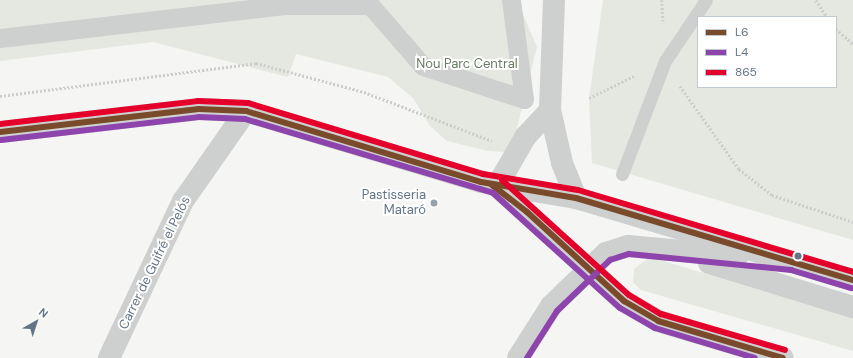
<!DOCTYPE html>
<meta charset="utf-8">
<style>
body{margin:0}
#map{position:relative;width:853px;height:358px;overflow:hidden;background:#f5f5f3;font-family:"DM Sans",sans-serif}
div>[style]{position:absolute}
.green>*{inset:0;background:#e4e8e1}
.path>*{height:2.5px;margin-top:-1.25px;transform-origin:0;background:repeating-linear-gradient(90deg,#cccdcd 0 2px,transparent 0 4px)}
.service>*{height:13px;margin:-6.5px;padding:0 6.5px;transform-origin:6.5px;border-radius:6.5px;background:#ced0d0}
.pedestrian>*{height:19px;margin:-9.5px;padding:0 9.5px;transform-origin:9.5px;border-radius:9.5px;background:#ced0d0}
.minor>*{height:22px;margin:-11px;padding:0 11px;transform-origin:11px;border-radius:11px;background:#ced0d0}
.tertiary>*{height:22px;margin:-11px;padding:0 11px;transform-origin:11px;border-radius:11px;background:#ced0d0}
.bus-1>*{height:6px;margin:-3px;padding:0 3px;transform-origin:3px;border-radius:3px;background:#7a4b2a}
.bus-2>*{height:6px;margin:-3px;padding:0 3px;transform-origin:3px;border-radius:3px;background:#8e44ad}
.bus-3>*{height:6px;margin:-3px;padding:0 3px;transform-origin:3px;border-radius:3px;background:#e4002b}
.dots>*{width:11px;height:11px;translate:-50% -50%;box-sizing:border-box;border:2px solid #fff;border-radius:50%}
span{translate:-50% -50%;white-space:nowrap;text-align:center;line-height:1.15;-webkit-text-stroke:4px #fff;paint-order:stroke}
.park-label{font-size:13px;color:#677c62}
.poi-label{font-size:13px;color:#637585}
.right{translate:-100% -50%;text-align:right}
.street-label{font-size:13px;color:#637585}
.legend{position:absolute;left:697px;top:16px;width:140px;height:72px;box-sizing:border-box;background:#fff;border:1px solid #c1c8ce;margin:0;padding:5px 7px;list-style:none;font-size:12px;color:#637585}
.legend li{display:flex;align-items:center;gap:8px;height:20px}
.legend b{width:20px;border:1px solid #c1c8ce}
.north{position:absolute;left:16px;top:302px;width:40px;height:40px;-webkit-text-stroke:3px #fff;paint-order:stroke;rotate:39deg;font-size:11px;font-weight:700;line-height:16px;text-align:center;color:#637585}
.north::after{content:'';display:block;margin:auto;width:14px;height:18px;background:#637585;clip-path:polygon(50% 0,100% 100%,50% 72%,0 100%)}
</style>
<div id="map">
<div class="green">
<div style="clip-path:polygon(0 0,517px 0,537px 47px,515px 136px,507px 152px,488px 151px,447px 141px,430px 126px,413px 98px,388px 77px,296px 54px,288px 77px,153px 42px,0 61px)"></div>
<div style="clip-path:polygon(evenodd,603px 0,853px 0,853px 240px,592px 163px,589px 98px,603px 0,698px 17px,836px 17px,836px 87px,698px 87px,698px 17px)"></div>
<div style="clip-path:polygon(650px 257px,853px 318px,853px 351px,641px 290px,633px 282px,634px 269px)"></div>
</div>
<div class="path">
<div style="left:662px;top:0;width:21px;rotate:87deg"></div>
<div style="left:816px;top:0;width:20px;rotate:57deg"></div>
<div style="left:836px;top:29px;width:23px;rotate:41deg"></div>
<div style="left:680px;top:86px;width:102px;rotate:54.6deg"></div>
<div style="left:739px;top:169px;width:42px;rotate:38.2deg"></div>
<div style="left:772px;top:195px;width:85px;rotate:18.4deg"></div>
<div style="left:0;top:96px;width:258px;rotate:-7.3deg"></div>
<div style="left:256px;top:63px;width:112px;rotate:15deg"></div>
<div style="left:364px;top:92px;width:137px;rotate:20.9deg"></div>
<div style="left:589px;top:98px;width:50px;rotate:-26.1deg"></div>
</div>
<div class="service">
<div style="left:622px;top:174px;width:121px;rotate:-69.2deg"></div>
<div style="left:665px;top:61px;width:73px;rotate:-56.1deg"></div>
</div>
<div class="pedestrian">
<div style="left:0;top:38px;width:288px;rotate:-6.6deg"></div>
<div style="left:286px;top:5px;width:84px"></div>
<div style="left:370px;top:5px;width:81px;rotate:49deg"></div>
<div style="left:423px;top:66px;width:106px;rotate:18.1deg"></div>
<div style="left:524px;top:99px;width:100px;rotate:-97.5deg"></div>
</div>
<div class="minor">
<div style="left:554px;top:0;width:110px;rotate:92.1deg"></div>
<div style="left:550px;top:110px;width:54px;rotate:77.2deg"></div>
<div style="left:562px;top:163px;width:38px;rotate:68deg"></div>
<div style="left:497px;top:186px;width:58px;rotate:-59.9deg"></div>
<div style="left:526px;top:136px;width:35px;rotate:-47deg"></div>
<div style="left:109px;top:358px;width:174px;rotate:-64.8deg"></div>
<div style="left:183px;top:201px;width:110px;rotate:-55deg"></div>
<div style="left:518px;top:358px;width:62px;rotate:-57.6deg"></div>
<div style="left:551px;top:306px;width:53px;rotate:-44.2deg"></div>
</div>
<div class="tertiary">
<div style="left:0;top:132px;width:200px;rotate:-6.6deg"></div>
<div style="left:199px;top:109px;width:47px;rotate:2.4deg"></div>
<div style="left:246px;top:111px;width:245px;rotate:16.8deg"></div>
<div style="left:481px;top:182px;width:96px;rotate:9.6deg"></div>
<div style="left:576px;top:198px;width:289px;rotate:16.5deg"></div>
<div style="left:497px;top:186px;width:171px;rotate:42.2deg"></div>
<div style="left:624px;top:301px;width:39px;rotate:30deg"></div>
<div style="left:658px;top:321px;width:130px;rotate:16.5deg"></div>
<div style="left:709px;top:263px;width:151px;rotate:17deg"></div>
<div style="left:589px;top:269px;width:23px;rotate:-43deg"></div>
<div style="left:606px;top:253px;width:23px;rotate:-18deg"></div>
<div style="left:628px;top:246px;width:110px;rotate:5.2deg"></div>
</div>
<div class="bus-1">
<div style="left:0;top:132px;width:200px;rotate:-6.6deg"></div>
<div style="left:199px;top:109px;width:47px;rotate:2.4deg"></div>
<div style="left:246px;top:111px;width:245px;rotate:16.8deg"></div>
<div style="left:481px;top:182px;width:96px;rotate:9.6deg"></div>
<div style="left:576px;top:198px;width:289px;rotate:16.5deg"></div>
<div style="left:492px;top:185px;width:44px;rotate:37.6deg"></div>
<div style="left:527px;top:212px;width:132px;rotate:42.5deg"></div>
<div style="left:624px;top:301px;width:39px;rotate:30deg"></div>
<div style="left:658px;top:321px;width:130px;rotate:16.5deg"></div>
</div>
<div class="bus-2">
<div style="left:1px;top:140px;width:199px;rotate:-6.6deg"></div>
<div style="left:199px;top:117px;width:46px;rotate:2.5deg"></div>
<div style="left:245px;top:119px;width:259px;rotate:16.6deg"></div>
<div style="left:493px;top:193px;width:171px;rotate:42.2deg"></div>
<div style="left:620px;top:308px;width:40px;rotate:29.7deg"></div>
<div style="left:655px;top:328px;width:104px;rotate:16.7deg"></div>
<div style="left:527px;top:358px;width:56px;rotate:-57.4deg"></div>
<div style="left:557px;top:311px;width:74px;rotate:-43.9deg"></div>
<div style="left:610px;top:260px;width:20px;rotate:-18deg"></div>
<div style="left:629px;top:254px;width:163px;rotate:5.6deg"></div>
<div style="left:791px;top:270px;width:63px;rotate:16.7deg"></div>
</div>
<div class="bus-3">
<div style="left:0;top:124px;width:199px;rotate:-6.6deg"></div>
<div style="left:198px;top:101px;width:50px;rotate:2.3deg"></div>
<div style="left:248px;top:103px;width:245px;rotate:16.8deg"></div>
<div style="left:483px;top:174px;width:96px;rotate:9.6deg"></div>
<div style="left:578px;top:190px;width:287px;rotate:16.6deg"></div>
<div style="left:502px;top:180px;width:171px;rotate:42.2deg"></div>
<div style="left:629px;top:295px;width:37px;rotate:31deg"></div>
<div style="left:661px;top:314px;width:129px;rotate:16.2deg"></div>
</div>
<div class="dots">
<div style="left:434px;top:203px;background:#96a2ac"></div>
<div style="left:798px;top:256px;background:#637585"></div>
</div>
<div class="park-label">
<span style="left:467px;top:64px">Nou Parc Central</span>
</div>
<div class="poi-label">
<span class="right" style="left:426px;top:203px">Pastisseria<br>Mataró</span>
</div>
<div class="street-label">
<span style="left:155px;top:263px;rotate:-64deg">Carrer de Guifré el Pelós</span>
</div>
<ul class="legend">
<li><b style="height:5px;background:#7a4b2a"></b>L6</li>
<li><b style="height:5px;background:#8e44ad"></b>L4</li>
<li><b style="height:5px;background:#e4002b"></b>865</li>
</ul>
<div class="north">N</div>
</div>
